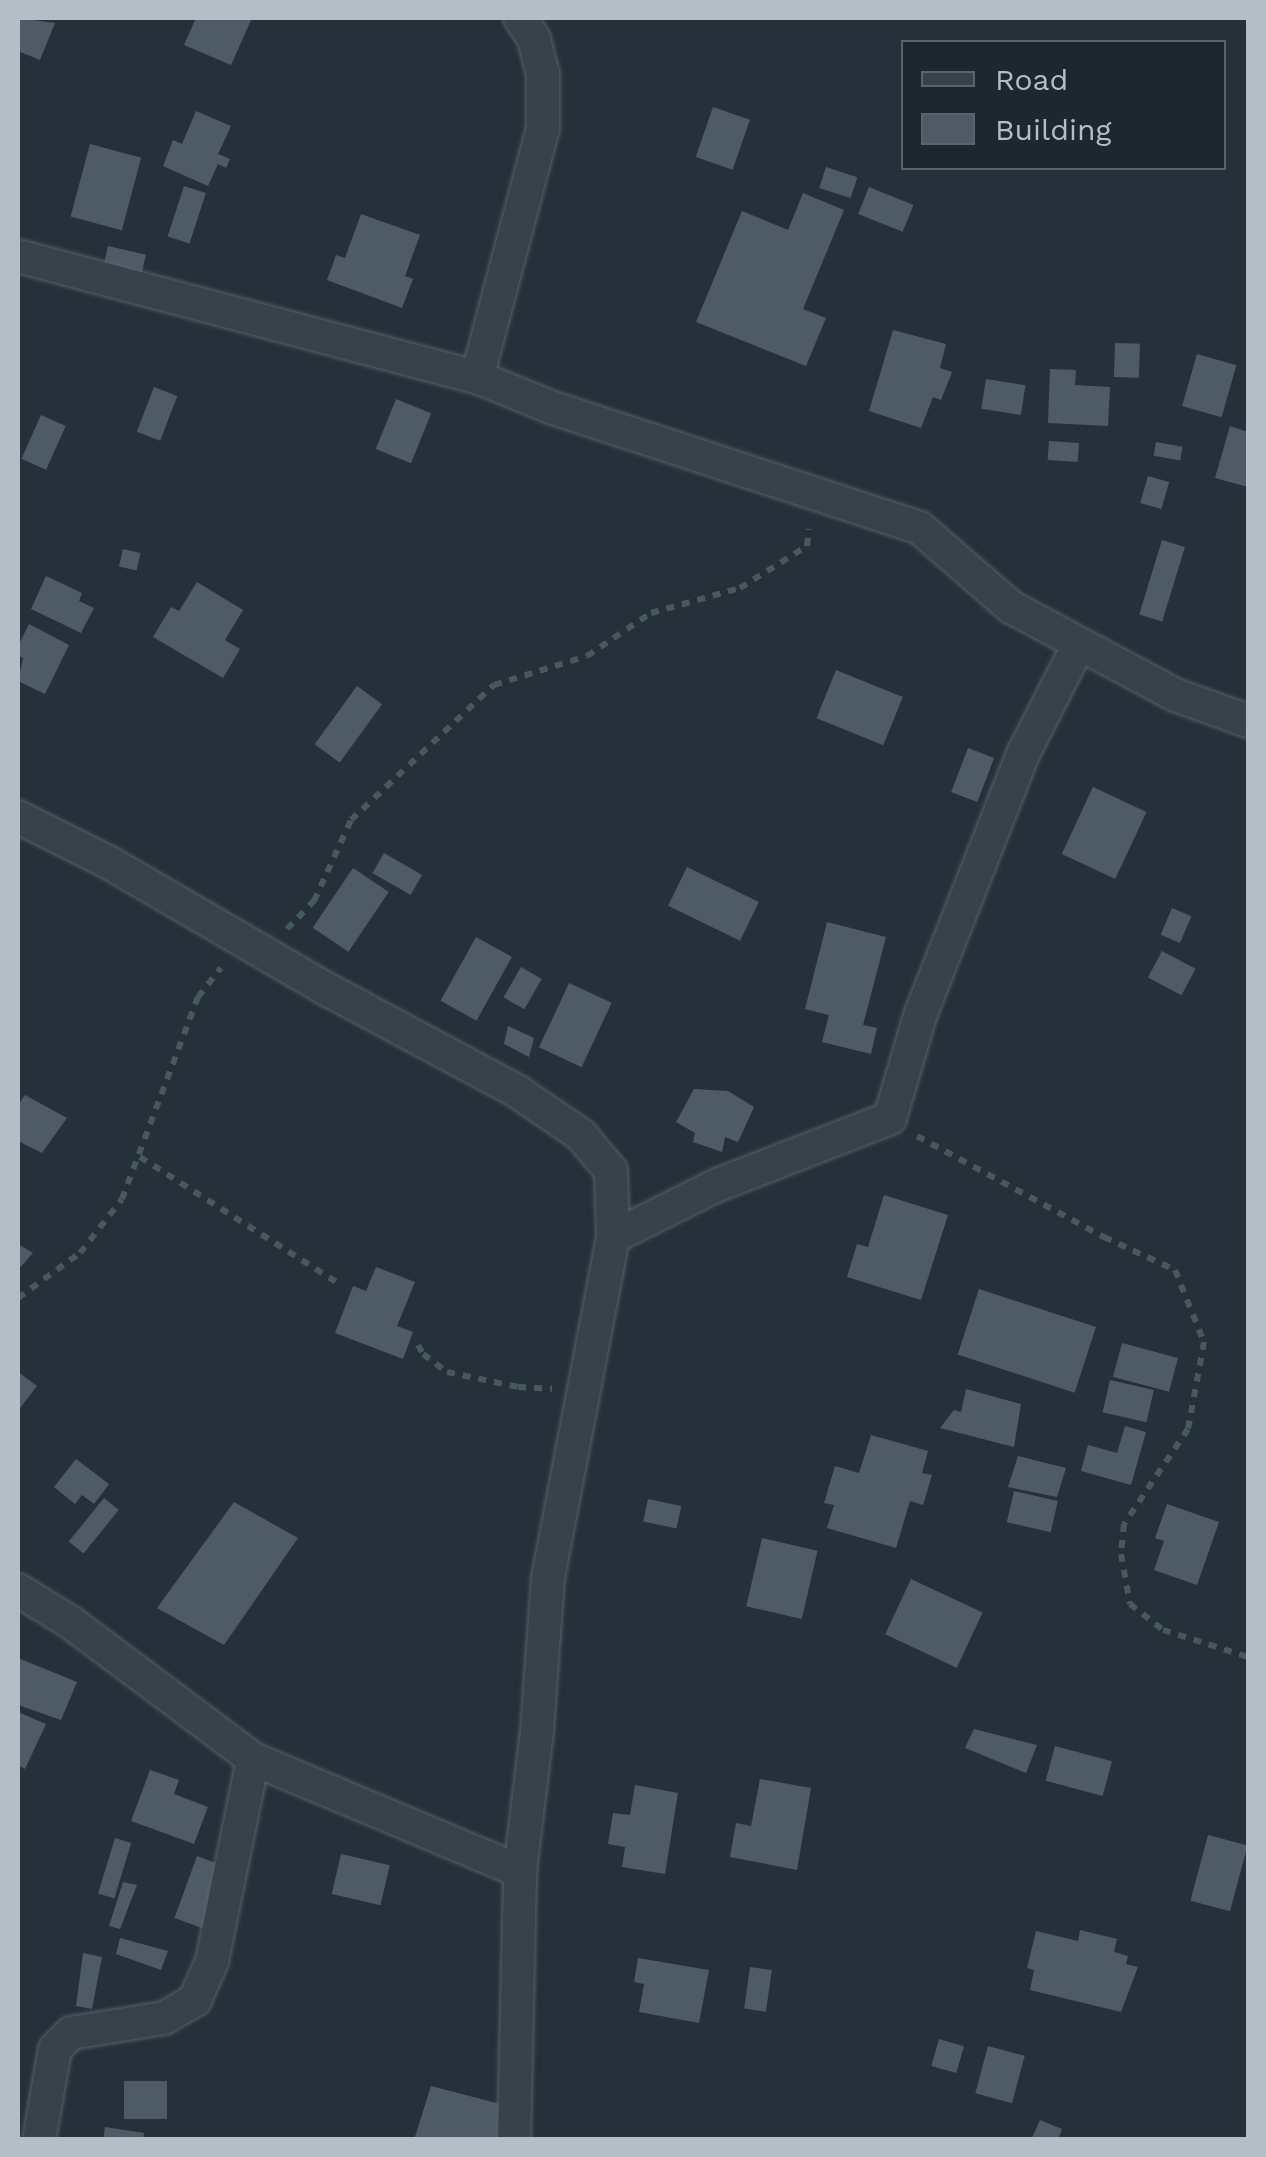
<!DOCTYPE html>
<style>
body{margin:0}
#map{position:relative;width:1266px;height:2157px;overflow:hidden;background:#25303b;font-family:"Work Sans",sans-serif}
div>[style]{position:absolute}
.building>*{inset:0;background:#4e5b67;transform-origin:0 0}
.path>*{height:6px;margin-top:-3px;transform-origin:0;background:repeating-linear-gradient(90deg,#475a5b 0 8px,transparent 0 16px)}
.roads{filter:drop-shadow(0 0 2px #576069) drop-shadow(0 0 2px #576069)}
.minor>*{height:32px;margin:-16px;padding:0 16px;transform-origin:16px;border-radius:16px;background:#39424b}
span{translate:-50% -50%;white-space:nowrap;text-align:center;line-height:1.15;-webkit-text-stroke:8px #1e2730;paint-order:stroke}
.frame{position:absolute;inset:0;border:20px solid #b5bdc7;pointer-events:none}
.legend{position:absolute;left:901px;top:40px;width:325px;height:130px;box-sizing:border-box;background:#1e2730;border:2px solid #5a636c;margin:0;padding:12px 18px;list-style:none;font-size:30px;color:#b5bdc7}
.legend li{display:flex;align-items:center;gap:20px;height:50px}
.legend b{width:50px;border:2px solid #5a636c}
</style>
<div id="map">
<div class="building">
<div style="clip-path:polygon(18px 18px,55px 23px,40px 60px,18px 51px)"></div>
<div style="clip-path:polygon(196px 18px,252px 18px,231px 65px,184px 45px)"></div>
<div style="left:713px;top:107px;width:39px;height:53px;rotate:19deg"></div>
<div style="clip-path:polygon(196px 111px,231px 126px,218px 154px,230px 159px,226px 168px,218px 164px,208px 186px,163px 166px,173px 140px,182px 144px)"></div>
<div style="left:90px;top:144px;width:53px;height:75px;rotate:15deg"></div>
<div style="left:826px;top:167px;width:33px;height:22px;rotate:18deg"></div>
<div style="left:184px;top:186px;width:23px;height:53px;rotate:18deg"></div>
<div style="left:869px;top:187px;width:48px;height:29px;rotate:22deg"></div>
<div style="clip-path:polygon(803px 193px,844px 210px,803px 309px,826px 318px,806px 366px,696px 322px,742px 211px,788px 230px)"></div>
<div style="clip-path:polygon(361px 214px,420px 235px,405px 276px,413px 279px,402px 308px,327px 280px,336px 255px,345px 258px)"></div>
<div style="left:108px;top:246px;width:39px;height:28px;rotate:13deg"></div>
<div style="clip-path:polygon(893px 330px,946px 344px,940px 368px,952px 372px,941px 400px,933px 397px,921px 428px,869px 411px)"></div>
<div style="left:1115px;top:343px;width:25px;height:34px;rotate:2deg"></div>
<div style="left:1197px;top:354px;width:41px;height:54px;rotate:16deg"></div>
<div style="clip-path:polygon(1050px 369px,1076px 370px,1075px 385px,1110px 387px,1108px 426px,1048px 423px)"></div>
<div style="left:986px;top:379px;width:40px;height:30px;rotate:9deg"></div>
<div style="left:154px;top:387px;width:25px;height:48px;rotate:21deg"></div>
<div style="left:396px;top:399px;width:38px;height:54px;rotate:22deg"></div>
<div style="left:41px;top:415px;width:27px;height:48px;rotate:24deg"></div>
<div style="clip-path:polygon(1230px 426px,1248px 432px,1248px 487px,1215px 478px)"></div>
<div style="left:1049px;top:441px;width:30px;height:19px;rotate:4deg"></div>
<div style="left:1156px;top:442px;width:27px;height:14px;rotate:10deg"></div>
<div style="left:1148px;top:476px;width:22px;height:28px;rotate:16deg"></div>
<div style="left:1162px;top:540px;width:24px;height:78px;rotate:17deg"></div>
<div style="left:123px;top:549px;width:18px;height:18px;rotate:13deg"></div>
<div style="clip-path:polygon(46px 576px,82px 593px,79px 601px,94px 608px,81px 633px,31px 609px)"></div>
<div style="clip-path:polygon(197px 582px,243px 610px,225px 640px,240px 649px,223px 678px,153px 637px,171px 607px,179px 611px)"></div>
<div style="clip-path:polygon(29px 624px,69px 645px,45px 694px,18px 681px,23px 658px,18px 655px,18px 646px)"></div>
<div style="left:836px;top:670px;width:72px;height:52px;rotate:22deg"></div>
<div style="left:357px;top:686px;width:31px;height:72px;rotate:36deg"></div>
<div style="left:968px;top:748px;width:28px;height:47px;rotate:21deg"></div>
<div style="left:1093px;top:787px;width:59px;height:74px;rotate:25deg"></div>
<div style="left:384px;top:853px;width:44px;height:23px;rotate:30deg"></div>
<div style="left:687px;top:867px;width:80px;height:43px;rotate:26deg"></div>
<div style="left:353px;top:868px;width:43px;height:72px;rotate:34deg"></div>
<div style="left:1172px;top:908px;width:21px;height:29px;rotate:23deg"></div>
<div style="clip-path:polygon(827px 922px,886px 937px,863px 1025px,877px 1028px,871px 1054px,822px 1042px,829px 1015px,805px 1009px)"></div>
<div style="left:476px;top:937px;width:41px;height:73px;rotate:29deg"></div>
<div style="left:1162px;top:951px;width:38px;height:30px;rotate:28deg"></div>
<div style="left:521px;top:967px;width:24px;height:35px;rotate:30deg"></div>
<div style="left:569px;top:983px;width:47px;height:71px;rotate:25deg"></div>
<div style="clip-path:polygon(508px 1026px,534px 1038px,529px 1057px,504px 1044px)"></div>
<div style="clip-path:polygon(694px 1089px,728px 1091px,754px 1107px,738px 1142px,725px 1137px,722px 1152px,693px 1142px,695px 1133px,676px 1122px)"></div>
<div style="clip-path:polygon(25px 1095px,67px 1118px,42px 1153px,18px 1141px,18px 1105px)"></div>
<div style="clip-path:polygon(884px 1195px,948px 1215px,921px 1300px,847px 1277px,857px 1244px,868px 1247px)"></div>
<div style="clip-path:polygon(18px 1244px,33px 1253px,18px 1270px)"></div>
<div style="clip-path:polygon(376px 1267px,415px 1282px,397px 1326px,413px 1332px,403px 1359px,335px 1333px,353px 1286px,366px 1291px)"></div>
<div style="left:979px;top:1289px;width:123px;height:69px;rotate:18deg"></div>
<div style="left:1122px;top:1343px;width:58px;height:35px;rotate:15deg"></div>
<div style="clip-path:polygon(18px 1372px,37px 1386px,20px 1408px,18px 1407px)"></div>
<div style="left:1110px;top:1380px;width:45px;height:33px;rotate:13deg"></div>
<div style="clip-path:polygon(966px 1389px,1021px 1404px,1014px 1447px,940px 1428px,954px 1410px,961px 1412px)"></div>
<div style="clip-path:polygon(1125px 1426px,1146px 1432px,1131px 1485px,1081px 1471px,1088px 1445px,1117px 1453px)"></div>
<div style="clip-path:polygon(871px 1435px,928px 1451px,922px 1473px,932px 1475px,923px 1505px,910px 1501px,896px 1548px,827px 1528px,834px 1505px,824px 1503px,835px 1466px,859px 1473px)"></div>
<div style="clip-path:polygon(1018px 1456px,1066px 1468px,1057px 1497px,1008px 1487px)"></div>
<div style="clip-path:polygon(76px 1459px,109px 1484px,94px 1504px,82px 1495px,75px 1504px,54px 1487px)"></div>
<div style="left:1014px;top:1491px;width:45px;height:32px;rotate:13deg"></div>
<div style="left:104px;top:1498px;width:19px;height:56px;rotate:39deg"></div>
<div style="left:648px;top:1499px;width:34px;height:23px;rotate:12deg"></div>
<div style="clip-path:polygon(234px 1502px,298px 1538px,224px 1645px,157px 1608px)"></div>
<div style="clip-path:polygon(1167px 1504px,1219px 1522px,1197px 1585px,1154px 1570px,1164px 1541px,1155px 1538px)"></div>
<div style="left:762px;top:1538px;width:57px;height:70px;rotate:13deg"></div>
<div style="left:911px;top:1579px;width:79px;height:61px;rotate:25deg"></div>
<div style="clip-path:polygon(18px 1658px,77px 1682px,61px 1720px,18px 1705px)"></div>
<div style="clip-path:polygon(18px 1712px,46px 1724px,25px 1769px,18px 1765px)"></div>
<div style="clip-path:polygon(974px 1729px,1037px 1745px,1026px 1773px,965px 1748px)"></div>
<div style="left:1055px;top:1746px;width:59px;height:36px;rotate:15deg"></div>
<div style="clip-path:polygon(150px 1770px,179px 1780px,174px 1794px,208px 1807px,194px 1844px,131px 1821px)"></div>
<div style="clip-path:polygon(760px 1779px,811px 1788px,797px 1870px,730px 1857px,736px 1823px,751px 1826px)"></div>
<div style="clip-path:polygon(635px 1785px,678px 1793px,665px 1874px,622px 1867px,625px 1847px,608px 1844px,613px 1813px,630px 1815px)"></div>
<div style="left:1208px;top:1835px;width:41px;height:68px;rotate:15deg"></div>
<div style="left:115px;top:1838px;width:17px;height:58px;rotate:17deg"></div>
<div style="left:341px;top:1854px;width:50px;height:41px;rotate:13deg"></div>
<div style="left:197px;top:1856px;width:48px;height:66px;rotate:20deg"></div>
<div style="clip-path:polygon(123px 1882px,137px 1885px,120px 1929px,109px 1926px)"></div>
<div style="clip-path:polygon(1080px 1930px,1117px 1939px,1114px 1952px,1128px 1956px,1126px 1964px,1138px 1967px,1121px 2012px,1030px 1990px,1034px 1970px,1027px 1968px,1036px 1931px,1078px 1941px)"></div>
<div style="clip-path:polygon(120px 1938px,168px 1951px,161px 1970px,116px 1954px)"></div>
<div style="clip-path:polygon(83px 1953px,102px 1957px,92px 2009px,76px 2006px)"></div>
<div style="clip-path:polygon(638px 1958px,709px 1970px,699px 2023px,639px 2012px,644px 1984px,634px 1982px)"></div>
<div style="left:750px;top:1967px;width:22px;height:42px;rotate:8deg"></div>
<div style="left:939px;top:2039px;width:26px;height:28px;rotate:16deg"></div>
<div style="left:988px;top:2046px;width:38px;height:49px;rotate:15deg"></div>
<div style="left:124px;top:2081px;width:43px;height:38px"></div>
<div style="clip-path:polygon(431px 2086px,504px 2105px,501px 2140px,414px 2140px)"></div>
<div style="clip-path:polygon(1040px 2120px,1062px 2129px,1058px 2140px,1031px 2140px)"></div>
<div style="clip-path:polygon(105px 2127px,144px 2133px,143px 2140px,103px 2140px)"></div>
</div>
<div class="path">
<div style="left:287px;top:929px;width:39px;rotate:-46deg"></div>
<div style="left:314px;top:901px;width:89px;rotate:-65.4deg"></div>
<div style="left:351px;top:820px;width:197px;rotate:-43.4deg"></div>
<div style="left:494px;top:685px;width:97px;rotate:-17.3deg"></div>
<div style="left:587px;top:656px;width:77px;rotate:-33.9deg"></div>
<div style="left:651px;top:613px;width:92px;rotate:-15.7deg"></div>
<div style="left:740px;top:588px;width:79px;rotate:-32.1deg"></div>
<div style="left:807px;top:546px;width:17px;rotate:-83deg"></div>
<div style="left:917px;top:1136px;width:213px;rotate:28.4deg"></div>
<div style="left:1104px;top:1237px;width:78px;rotate:24.9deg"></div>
<div style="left:1175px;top:1270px;width:78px;rotate:68.1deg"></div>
<div style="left:1204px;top:1342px;width:88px;rotate:100.4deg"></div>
<div style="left:1188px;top:1429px;width:115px;rotate:124deg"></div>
<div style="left:1124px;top:1524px;width:30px;rotate:96deg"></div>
<div style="left:1121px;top:1554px;width:51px;rotate:79.8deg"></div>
<div style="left:1130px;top:1604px;width:42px;rotate:38.2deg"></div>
<div style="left:1163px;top:1630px;width:89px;rotate:17.6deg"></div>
<div style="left:140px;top:1157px;width:232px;rotate:32.5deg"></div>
<div style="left:18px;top:1298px;width:77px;rotate:-36deg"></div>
<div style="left:80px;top:1253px;width:68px;rotate:-52.1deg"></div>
<div style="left:122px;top:1199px;width:216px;rotate:-69.4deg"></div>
<div style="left:198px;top:997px;width:37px;rotate:-52deg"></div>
<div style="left:418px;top:1345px;width:10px;rotate:61deg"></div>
<div style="left:423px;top:1354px;width:30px;rotate:37deg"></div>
<div style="left:447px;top:1372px;width:73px;rotate:11.9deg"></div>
<div style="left:518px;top:1387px;width:34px;rotate:3deg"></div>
</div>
<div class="roads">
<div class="minor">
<div style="left:520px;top:18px;width:25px;rotate:56deg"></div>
<div style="left:534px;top:39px;width:36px;rotate:76deg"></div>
<div style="left:543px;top:74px;width:54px;rotate:90deg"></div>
<div style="left:543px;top:128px;width:258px;rotate:104.8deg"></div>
<div style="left:477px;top:377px;width:82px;rotate:22.2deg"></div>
<div style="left:553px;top:408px;width:386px;rotate:18.1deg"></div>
<div style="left:920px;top:528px;width:121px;rotate:41deg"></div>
<div style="left:1011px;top:607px;width:186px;rotate:28.2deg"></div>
<div style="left:1175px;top:695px;width:77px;rotate:19.6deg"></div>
<div style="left:18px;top:256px;width:475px;rotate:14.8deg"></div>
<div style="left:18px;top:817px;width:101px;rotate:26.6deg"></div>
<div style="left:108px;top:862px;width:257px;rotate:30.2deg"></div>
<div style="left:330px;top:991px;width:213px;rotate:28.2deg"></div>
<div style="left:518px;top:1092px;width:76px;rotate:34.3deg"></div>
<div style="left:581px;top:1135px;width:47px;rotate:50.2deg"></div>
<div style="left:611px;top:1171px;width:66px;rotate:88.3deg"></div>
<div style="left:613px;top:1237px;width:114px;rotate:-26.6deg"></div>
<div style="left:715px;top:1186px;width:188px;rotate:-21.2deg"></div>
<div style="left:890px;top:1118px;width:109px;rotate:-73.6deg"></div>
<div style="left:921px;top:1013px;width:281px;rotate:-68.5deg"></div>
<div style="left:1024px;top:752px;width:121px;rotate:-63deg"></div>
<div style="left:18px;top:1590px;width:61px;rotate:31.6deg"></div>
<div style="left:70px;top:1622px;width:229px;rotate:36.8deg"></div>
<div style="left:253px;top:1759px;width:290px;rotate:22.8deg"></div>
<div style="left:39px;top:2140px;width:92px;rotate:-80deg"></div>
<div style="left:55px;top:2049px;width:23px;rotate:-45deg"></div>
<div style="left:71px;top:2033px;width:94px;rotate:-9.2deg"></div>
<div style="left:164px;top:2018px;width:36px;rotate:-30deg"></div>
<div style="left:195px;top:2000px;width:43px;rotate:-66.4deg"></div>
<div style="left:212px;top:1961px;width:206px;rotate:-78.5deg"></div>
<div style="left:514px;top:2140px;width:269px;rotate:-88.7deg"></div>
<div style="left:520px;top:1871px;width:141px;rotate:-83.1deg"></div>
<div style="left:537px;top:1731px;width:153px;rotate:-85.9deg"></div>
<div style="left:548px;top:1578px;width:347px;rotate:-79.2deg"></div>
</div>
</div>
<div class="frame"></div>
<ul class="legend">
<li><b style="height:12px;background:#39424b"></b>Road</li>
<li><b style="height:28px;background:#4e5b67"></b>Building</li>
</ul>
</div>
